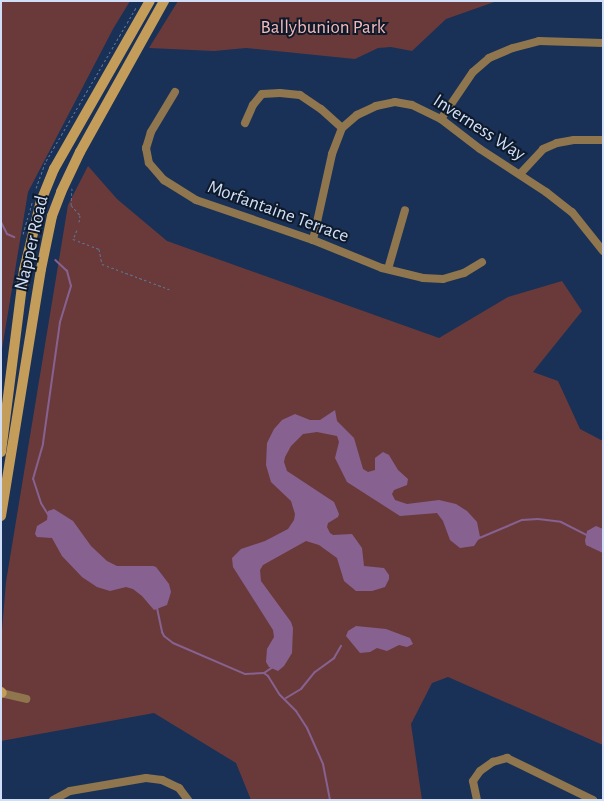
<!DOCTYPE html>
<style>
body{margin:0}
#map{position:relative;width:604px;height:801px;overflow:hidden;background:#193156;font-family:"Alegreya Sans",sans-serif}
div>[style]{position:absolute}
.green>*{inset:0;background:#6a3a3b}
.water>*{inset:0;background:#876291}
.stream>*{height:2px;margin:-1px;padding:0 1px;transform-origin:1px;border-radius:1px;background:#876291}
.path>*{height:1px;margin-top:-0.5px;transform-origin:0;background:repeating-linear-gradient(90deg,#5f7393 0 2.5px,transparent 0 5px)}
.street>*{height:8px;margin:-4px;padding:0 4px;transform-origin:4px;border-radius:4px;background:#8f764e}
.secondary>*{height:10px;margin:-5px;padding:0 5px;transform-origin:5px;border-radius:5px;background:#c59d5a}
span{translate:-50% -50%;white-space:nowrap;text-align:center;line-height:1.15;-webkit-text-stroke:4px #0e192a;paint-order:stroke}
.park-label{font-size:19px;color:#f4bab9}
.street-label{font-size:19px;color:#d0dff7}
.frame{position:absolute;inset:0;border:2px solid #d0dff7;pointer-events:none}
</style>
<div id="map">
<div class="green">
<div style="clip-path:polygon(1px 1px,130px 1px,113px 29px,28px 192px,1px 355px)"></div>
<div style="clip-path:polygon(178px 1px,497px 1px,446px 19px,412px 51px,391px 47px,378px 48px,355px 59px,246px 48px,214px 51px,149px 48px)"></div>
<div style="clip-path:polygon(88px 166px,117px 199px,167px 241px,439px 338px,508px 297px,562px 281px,582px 311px,533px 372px,558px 381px,580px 429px,603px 441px,603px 745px,448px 677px,432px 683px,411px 724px,422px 800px,251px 800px,236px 763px,154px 713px,1px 741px,1px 642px,6px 582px,68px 205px)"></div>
</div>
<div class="water">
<div style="clip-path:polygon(335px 410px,337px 421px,354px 438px,363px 469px,368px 472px,375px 470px,375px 458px,383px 452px,389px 455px,398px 470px,408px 479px,407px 485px,394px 490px,392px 494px,395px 500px,407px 504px,439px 500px,456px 504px,467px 511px,477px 522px,480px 537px,474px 546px,460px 548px,450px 540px,443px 521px,437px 513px,400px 516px,347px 482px,335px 458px,339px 442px,337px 436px,317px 432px,303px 434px,291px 446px,285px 457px,284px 462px,287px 471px,334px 502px,339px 514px,338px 517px,328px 523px,327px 527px,330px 533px,333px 535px,352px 534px,362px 548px,364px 566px,384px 568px,389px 575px,389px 579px,385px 587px,372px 591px,356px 591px,344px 581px,337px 558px,319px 545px,306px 541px,263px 565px,260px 570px,261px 581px,291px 622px,293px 628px,292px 653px,284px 666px,278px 671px,269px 667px,266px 662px,267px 649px,274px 637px,273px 630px,233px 567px,232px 558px,241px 549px,265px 541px,288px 529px,294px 520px,295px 514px,291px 501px,271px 482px,266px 465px,267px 443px,274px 429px,282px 420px,295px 414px,310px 420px,320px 420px)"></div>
<div style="clip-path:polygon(54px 509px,73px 521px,91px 546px,107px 561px,117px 566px,153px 566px,156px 567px,169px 584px,171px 592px,167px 605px,154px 610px,142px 596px,133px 589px,126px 587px,110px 591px,97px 587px,82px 577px,62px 556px,52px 538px,37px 537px,35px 534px,37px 526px,47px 520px,48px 511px)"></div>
<div style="clip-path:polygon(596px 526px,603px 529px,603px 553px,586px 545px,585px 541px,587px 531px)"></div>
<div style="clip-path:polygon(356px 626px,386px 629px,410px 638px,413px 644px,407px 647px,399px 645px,387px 651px,377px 648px,370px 652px,360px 653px,346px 636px,348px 631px)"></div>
</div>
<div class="stream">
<div style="left:1px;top:222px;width:13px;rotate:63deg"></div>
<div style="left:7px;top:234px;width:8px;rotate:23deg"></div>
<div style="left:49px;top:516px;width:15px;rotate:-122deg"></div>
<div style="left:41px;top:503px;width:25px;rotate:-108deg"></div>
<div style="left:33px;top:479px;width:37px;rotate:-74deg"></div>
<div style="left:43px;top:443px;width:122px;rotate:-82deg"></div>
<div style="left:60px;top:322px;width:38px;rotate:-73deg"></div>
<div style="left:71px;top:286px;width:16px;rotate:-105deg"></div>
<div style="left:67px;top:271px;width:16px;rotate:-137deg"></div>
<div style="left:477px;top:539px;width:49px;rotate:-22.9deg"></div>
<div style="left:522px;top:520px;width:16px;rotate:-4deg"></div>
<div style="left:538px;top:519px;width:23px;rotate:7deg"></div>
<div style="left:561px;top:522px;width:29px;rotate:27deg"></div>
<div style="left:157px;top:608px;width:25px;rotate:78deg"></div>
<div style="left:162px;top:632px;width:4px;rotate:63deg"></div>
<div style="left:164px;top:636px;width:11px;rotate:38deg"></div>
<div style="left:173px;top:643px;width:78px;rotate:23.3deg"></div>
<div style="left:245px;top:674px;width:19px;rotate:-3deg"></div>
<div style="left:264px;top:673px;width:5px;rotate:37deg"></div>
<div style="left:268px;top:676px;width:22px;rotate:58deg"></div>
<div style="left:280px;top:695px;width:23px;rotate:45deg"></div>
<div style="left:296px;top:711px;width:20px;rotate:57deg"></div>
<div style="left:307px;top:728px;width:39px;rotate:66deg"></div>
<div style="left:323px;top:764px;width:37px;rotate:79deg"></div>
<div style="left:264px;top:673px;width:11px;rotate:-34deg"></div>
<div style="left:286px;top:698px;width:17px;rotate:-31deg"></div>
<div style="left:301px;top:689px;width:22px;rotate:-51deg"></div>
<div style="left:315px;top:672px;width:24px;rotate:-36deg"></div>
<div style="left:334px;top:658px;width:14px;rotate:-60deg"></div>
</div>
<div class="path">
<div style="left:36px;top:188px;width:29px;rotate:-70deg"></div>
<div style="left:46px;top:161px;width:180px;rotate:-59.6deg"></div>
<div style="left:72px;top:188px;width:17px;rotate:93deg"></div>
<div style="left:71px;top:205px;width:13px;rotate:48deg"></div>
<div style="left:80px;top:215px;width:7px;rotate:98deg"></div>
<div style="left:77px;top:230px;width:10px;rotate:114deg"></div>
<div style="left:73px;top:239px;width:28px;rotate:21deg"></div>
<div style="left:99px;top:249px;width:15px;rotate:79deg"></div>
<div style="left:102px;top:264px;width:72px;rotate:20.5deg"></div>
<div style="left:23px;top:234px;width:33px;rotate:-74deg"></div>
</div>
<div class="street">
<div style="left:175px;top:92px;width:47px;rotate:121deg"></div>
<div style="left:151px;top:132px;width:17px;rotate:107deg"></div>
<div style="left:146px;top:148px;width:15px;rotate:79deg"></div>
<div style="left:149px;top:163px;width:23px;rotate:49deg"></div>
<div style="left:164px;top:180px;width:38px;rotate:32deg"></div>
<div style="left:196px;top:200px;width:124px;rotate:18.9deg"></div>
<div style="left:313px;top:240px;width:74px;rotate:22.1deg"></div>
<div style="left:382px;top:268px;width:42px;rotate:13.7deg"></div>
<div style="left:423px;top:278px;width:20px;rotate:3deg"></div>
<div style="left:443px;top:279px;width:22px;rotate:-16deg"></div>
<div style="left:464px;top:273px;width:21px;rotate:-31deg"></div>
<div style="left:441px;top:119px;width:57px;rotate:-55.8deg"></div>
<div style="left:473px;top:72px;width:21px;rotate:-41deg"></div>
<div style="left:489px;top:58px;width:26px;rotate:-23deg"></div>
<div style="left:513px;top:48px;width:27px;rotate:-15deg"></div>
<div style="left:539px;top:41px;width:64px;rotate:1.8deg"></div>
<div style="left:245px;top:123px;width:20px;rotate:-66deg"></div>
<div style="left:253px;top:105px;width:14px;rotate:-51deg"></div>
<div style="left:262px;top:94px;width:18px;rotate:-3deg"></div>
<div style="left:280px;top:93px;width:20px;rotate:6deg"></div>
<div style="left:300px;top:95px;width:25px;rotate:34deg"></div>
<div style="left:321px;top:109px;width:28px;rotate:42deg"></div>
<div style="left:520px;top:174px;width:34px;rotate:-47deg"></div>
<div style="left:543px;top:149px;width:15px;rotate:-23deg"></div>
<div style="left:557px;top:143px;width:17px;rotate:-10deg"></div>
<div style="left:574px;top:140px;width:29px"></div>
<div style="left:313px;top:240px;width:88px;rotate:-77.5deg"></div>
<div style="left:332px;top:154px;width:28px;rotate:-69deg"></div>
<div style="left:342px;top:128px;width:20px;rotate:-41deg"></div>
<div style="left:357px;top:115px;width:21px;rotate:-25deg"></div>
<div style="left:376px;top:106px;width:19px;rotate:-12deg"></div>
<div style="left:395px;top:102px;width:17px;rotate:10deg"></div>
<div style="left:412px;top:105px;width:32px;rotate:26deg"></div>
<div style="left:441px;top:119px;width:49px;rotate:37.6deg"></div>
<div style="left:480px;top:149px;width:79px;rotate:33.1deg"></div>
<div style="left:546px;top:192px;width:33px;rotate:38deg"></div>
<div style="left:572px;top:212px;width:50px;rotate:51.5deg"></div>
<div style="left:388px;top:269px;width:61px;rotate:-73.9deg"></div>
<div style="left:1px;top:693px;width:26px;rotate:13deg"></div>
<div style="left:53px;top:800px;width:19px;rotate:-28deg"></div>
<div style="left:70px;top:791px;width:77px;rotate:-9.7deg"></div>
<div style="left:146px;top:778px;width:16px;rotate:7deg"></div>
<div style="left:162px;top:780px;width:19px;rotate:25deg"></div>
<div style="left:179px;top:788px;width:15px;rotate:53deg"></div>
<div style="left:477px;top:800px;width:19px;rotate:-102deg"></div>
<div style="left:473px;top:781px;width:12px;rotate:-55deg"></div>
<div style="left:480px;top:771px;width:16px;rotate:-35deg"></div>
<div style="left:493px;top:762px;width:15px;rotate:-16deg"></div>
<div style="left:507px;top:758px;width:96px;rotate:26deg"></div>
</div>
<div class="secondary">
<div style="left:1px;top:452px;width:183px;rotate:-82.8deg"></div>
<div style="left:24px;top:270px;width:71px;rotate:-76.2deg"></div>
<div style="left:41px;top:201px;width:35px;rotate:-68deg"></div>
<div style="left:54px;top:169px;width:193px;rotate:-60.3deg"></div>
<div style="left:1px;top:516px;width:250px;rotate:-80.8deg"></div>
<div style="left:41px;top:269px;width:54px;rotate:-78.3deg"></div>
<div style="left:52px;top:216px;width:26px;rotate:-69deg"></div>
<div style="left:61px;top:192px;width:44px;rotate:-64.6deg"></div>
<div style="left:80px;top:152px;width:173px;rotate:-60.9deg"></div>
<div style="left:1px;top:692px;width:1px;rotate:45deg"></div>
</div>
<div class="park-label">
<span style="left:323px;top:28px">Ballybunion Park</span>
</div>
<div class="street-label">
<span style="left:479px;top:128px;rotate:33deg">Inverness Way</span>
<span style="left:278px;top:212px;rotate:20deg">Morfantaine Terrace</span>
<span style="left:32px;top:243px;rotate:-77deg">Napper Road</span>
</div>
<div class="frame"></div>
</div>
